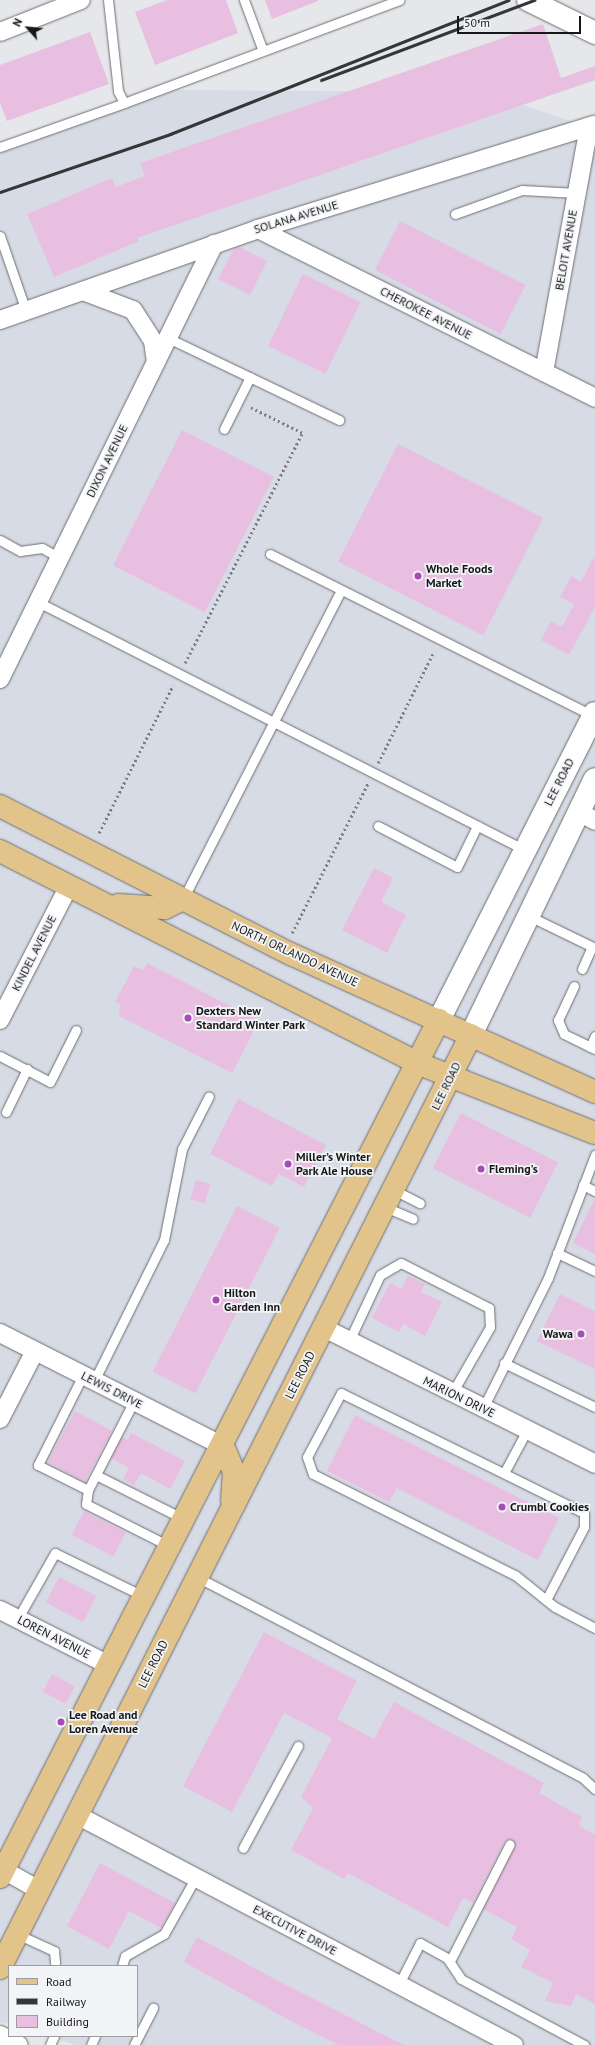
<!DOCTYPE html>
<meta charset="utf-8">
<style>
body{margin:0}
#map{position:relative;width:595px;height:2045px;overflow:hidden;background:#e6e7ea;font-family:"PT Sans",sans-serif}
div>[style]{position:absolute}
.built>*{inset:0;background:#d7dbe5}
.building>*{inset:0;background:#e8bfe1;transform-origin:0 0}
.path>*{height:2.5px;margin-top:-1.25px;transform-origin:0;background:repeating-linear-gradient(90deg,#7c7d7f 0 2px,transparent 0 5px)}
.roads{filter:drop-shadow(0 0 1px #6d6e71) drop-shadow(0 0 1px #6d6e71)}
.lane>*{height:9px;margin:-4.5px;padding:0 4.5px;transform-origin:4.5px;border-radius:4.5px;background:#fff}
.street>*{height:18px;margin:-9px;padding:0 9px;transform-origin:9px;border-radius:9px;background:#fff}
.secondary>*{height:22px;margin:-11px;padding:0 11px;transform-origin:11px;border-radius:11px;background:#fff}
.primary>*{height:22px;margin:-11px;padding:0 11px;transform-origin:11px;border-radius:11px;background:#e2c48a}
.rail>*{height:3px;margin:-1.5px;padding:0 1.5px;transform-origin:1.5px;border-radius:1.5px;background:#353638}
.dots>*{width:11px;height:11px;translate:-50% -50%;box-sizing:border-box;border:2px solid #f3f4f7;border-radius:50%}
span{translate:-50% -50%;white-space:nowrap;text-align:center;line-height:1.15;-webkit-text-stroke:3.5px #f3f4f7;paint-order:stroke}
.street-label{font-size:12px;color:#161718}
.poi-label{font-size:12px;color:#161718;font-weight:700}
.left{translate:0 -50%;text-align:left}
.right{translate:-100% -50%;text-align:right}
.legend{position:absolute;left:8px;top:1965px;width:130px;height:72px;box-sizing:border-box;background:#f3f4f7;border:1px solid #9b9c9e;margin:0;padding:5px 7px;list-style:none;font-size:12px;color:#161718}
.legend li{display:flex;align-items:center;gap:8px;height:20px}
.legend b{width:20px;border:1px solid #9b9c9e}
.north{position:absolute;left:8px;top:8px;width:40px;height:40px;-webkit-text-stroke:3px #f3f4f7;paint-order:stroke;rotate:297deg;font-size:11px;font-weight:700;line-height:16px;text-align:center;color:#161718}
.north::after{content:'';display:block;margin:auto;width:14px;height:18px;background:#161718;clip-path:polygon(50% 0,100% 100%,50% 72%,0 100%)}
.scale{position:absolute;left:457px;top:16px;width:124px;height:18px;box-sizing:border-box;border:2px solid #161718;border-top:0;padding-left:5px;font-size:12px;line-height:14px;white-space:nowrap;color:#161718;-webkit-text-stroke:3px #f3f4f7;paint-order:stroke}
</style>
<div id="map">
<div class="built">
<div style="clip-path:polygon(169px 90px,483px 92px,595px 129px,595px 2045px,76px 2045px,47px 2036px,137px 2036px,137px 1966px,9px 1966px,9px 2024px,0 2022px,0 144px)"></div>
</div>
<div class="building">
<div style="clip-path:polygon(167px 0,226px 0,238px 33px,155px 65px,135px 12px)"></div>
<div style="clip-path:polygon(265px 0,318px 0,318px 1px,272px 19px)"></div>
<div style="clip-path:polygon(543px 24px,561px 78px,595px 66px,595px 80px,137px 238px,139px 241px,54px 277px,27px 214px,112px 178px,116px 187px,145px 176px,140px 163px)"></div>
<div style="clip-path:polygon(90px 32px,109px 84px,7px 121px,0 103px,0 65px)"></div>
<div style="left:400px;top:221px;width:141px;height:55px;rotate:27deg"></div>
<div style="clip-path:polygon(239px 247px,267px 261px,250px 295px,218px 279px,234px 249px)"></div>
<div style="left:303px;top:274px;width:64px;height:80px;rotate:26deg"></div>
<div style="left:182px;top:430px;width:103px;height:152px;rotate:27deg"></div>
<div style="left:398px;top:444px;width:163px;height:132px;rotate:27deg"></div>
<div style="clip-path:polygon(595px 555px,595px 607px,569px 655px,541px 640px,551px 621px,562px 627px,574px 604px,560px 597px,571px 576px,581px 582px)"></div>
<div style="clip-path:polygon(374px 868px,393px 878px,381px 902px,406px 915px,387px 953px,342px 930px)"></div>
<div style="clip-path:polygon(147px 963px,259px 1021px,232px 1073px,119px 1016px,120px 1004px,115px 1002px,134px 966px,143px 970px)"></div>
<div style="clip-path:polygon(238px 1099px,326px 1145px,304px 1187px,279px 1174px,272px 1186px,210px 1154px)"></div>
<div style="left:461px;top:1113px;width:109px;height:62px;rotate:27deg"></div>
<div style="left:196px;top:1180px;width:15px;height:20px;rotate:16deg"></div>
<div style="clip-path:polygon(595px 1198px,595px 1254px,573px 1243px)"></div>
<div style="left:237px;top:1206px;width:48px;height:186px;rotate:27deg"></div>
<div style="clip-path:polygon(408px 1276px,425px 1284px,421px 1292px,442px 1302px,425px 1336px,403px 1324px,399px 1332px,372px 1318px,390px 1283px,401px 1289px)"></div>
<div style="clip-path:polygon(560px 1294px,595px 1311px,595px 1369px,537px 1341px)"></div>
<div style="left:75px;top:1411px;width:42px;height:58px;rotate:28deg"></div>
<div style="clip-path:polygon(355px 1415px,559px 1518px,538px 1560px,397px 1488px,389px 1502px,327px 1471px)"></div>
<div style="clip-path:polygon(131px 1433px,185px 1461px,170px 1489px,141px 1473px,134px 1485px,123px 1479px,129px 1468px,111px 1458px,122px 1437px,128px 1440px)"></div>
<div style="left:84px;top:1511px;width:47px;height:27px;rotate:27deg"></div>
<div style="left:59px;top:1577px;width:42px;height:29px;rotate:27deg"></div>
<div style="clip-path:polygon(264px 1632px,357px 1681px,337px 1719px,374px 1739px,394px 1702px,544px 1783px,539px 1793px,582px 1817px,579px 1826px,595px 1835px,595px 2004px,576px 1994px,571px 2006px,545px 2001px,553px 1983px,521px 1967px,530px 1950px,511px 1939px,517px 1927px,483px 1909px,515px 1847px,512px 1839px,505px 1841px,473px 1903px,463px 1898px,448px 1927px,348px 1873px,344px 1879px,291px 1850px,313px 1808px,301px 1797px,332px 1738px,284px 1713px,232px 1812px,183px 1786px)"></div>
<div style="left:52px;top:1674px;width:26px;height:20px;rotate:28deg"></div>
<div style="clip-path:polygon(100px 1863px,175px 1903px,161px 1928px,129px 1911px,109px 1949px,67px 1926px)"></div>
<div style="clip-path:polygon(197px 1937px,286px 1985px,404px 2045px,338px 2045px,289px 2020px,184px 1962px)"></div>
</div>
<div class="path">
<div style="left:185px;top:663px;width:258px;rotate:-63deg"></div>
<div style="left:302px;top:433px;width:59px;rotate:-153.9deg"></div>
<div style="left:378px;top:763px;width:125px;rotate:-63.4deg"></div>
<div style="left:99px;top:833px;width:165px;rotate:-63.4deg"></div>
<div style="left:292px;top:933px;width:168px;rotate:-63.1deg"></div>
</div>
<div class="roads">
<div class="lane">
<div style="left:108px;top:0;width:92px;rotate:83.7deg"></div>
<div style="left:118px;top:91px;width:13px;rotate:63deg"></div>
<div style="left:124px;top:103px;width:294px;rotate:-20.5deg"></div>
<div style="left:244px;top:0;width:54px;rotate:69.6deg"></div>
<div style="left:0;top:147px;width:132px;rotate:-19.5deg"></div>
<div style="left:455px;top:214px;width:71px;rotate:-19.7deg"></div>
<div style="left:522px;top:190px;width:55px;rotate:3.1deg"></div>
<div style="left:0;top:236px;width:79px;rotate:70.9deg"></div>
<div style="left:168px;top:338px;width:190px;rotate:25.6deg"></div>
<div style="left:224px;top:429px;width:58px;rotate:-63.4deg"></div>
<div style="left:0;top:540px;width:23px;rotate:29deg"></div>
<div style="left:20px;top:551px;width:22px;rotate:-8deg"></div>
<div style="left:42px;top:548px;width:21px;rotate:29deg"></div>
<div style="left:270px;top:554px;width:361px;rotate:26.6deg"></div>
<div style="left:38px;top:602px;width:547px;rotate:26.99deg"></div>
<div style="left:378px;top:826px;width:89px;rotate:27.4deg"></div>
<div style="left:457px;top:867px;width:46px;rotate:-64deg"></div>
<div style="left:183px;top:899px;width:347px;rotate:-62.9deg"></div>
<div style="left:529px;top:916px;width:73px;rotate:25.9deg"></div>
<div style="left:582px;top:969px;width:24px;rotate:-66deg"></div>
<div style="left:574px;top:986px;width:38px;rotate:115deg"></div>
<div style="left:558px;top:1020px;width:15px;rotate:67deg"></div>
<div style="left:564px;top:1034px;width:34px;rotate:26deg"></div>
<div style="left:590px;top:1047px;width:12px;rotate:-66deg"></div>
<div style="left:0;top:1056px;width:56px;rotate:27.5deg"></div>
<div style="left:50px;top:1082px;width:58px;rotate:-63.4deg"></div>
<div style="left:6px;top:1112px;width:48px;rotate:-64deg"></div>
<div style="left:583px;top:1185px;width:13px;rotate:27deg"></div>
<div style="left:394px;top:1190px;width:29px;rotate:27deg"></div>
<div style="left:385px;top:1207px;width:30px;rotate:23deg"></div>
<div style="left:557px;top:1253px;width:42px;rotate:25.3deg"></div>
<div style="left:349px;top:1341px;width:73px;rotate:-64.8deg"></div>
<div style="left:380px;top:1275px;width:24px;rotate:-30deg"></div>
<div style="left:401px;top:1263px;width:99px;rotate:27.1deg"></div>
<div style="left:489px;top:1308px;width:19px;rotate:87deg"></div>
<div style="left:490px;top:1327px;width:76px;rotate:119.9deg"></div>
<div style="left:504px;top:1363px;width:101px;rotate:25.8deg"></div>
<div style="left:83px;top:1375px;width:101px;rotate:116.6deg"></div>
<div style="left:38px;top:1465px;width:56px;rotate:26.6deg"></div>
<div style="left:88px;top:1490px;width:100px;rotate:-62.7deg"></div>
<div style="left:94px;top:1381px;width:157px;rotate:-63.6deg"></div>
<div style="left:164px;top:1240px;width:93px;rotate:-78.8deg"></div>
<div style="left:182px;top:1149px;width:59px;rotate:-63deg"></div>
<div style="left:483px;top:1408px;width:145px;rotate:-63.4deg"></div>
<div style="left:548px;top:1278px;width:132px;rotate:-69.1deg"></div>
<div style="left:504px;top:1473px;width:49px;rotate:-61.9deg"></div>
<div style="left:96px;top:1475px;width:98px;rotate:26.6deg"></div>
<div style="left:88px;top:1490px;width:14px;rotate:98deg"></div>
<div style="left:86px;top:1504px;width:93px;rotate:26.8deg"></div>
<div style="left:197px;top:1577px;width:435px;rotate:27.5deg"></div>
<div style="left:583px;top:1778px;width:16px;rotate:43deg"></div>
<div style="left:546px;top:1600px;width:82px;rotate:-62.5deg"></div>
<div style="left:584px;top:1527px;width:14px;rotate:-90deg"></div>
<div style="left:584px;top:1513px;width:271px;rotate:-153.7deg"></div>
<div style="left:341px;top:1393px;width:72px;rotate:118deg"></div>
<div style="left:307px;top:1457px;width:18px;rotate:71deg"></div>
<div style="left:313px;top:1474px;width:226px;rotate:26.6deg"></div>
<div style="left:515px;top:1575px;width:51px;rotate:38.7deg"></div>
<div style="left:555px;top:1607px;width:45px;rotate:27.7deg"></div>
<div style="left:18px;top:1618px;width:75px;rotate:-60.4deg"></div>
<div style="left:55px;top:1553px;width:98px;rotate:26deg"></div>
<div style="left:243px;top:1848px;width:116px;rotate:-61.7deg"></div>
<div style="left:17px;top:1934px;width:41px;rotate:24.7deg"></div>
<div style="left:54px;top:1951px;width:12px;rotate:85deg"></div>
<div style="left:450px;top:1961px;width:131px;rotate:-62.9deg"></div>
<div style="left:122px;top:1966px;width:10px;rotate:-73deg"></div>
<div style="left:125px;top:1956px;width:45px;rotate:-29.4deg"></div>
<div style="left:164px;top:1934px;width:65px;rotate:-60.7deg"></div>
<div style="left:399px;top:1984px;width:46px;rotate:-62.9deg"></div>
<div style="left:420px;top:1943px;width:31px;rotate:29deg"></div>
<div style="left:447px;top:1958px;width:25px;rotate:56deg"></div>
<div style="left:461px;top:1979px;width:140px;rotate:28.2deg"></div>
<div style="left:50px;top:2045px;width:10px;rotate:-66deg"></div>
<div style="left:91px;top:2045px;width:10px;rotate:-66deg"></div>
<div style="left:134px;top:2045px;width:42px;rotate:-62.8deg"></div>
</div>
<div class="street">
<div style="left:0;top:32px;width:87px;rotate:-21.6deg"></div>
<div style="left:258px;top:229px;width:377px;rotate:26.6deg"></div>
<div style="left:83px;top:291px;width:53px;rotate:20.8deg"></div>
<div style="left:133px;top:310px;width:37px;rotate:57deg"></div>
<div style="left:153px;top:341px;width:21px;rotate:82deg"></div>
<div style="left:0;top:320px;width:274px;rotate:-19.4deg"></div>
<div style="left:258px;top:229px;width:353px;rotate:-17.2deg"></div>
<div style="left:544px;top:372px;width:249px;rotate:-79.6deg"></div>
<div style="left:0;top:679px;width:485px;rotate:-63.8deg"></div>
<div style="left:579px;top:812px;width:18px;rotate:29deg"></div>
<div style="left:0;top:1020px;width:151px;rotate:-62.8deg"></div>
<div style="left:324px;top:1328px;width:303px;rotate:26.6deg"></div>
<div style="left:0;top:1333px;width:250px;rotate:26.9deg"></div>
<div style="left:0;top:1419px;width:76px;rotate:-62.8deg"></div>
<div style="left:0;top:1610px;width:120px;rotate:26.8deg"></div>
<div style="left:77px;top:1815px;width:494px;rotate:27.8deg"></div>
<div style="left:0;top:1868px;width:45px;rotate:29.4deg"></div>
<div style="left:0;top:2035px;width:21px;rotate:28deg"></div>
</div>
<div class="secondary">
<div style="left:528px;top:0;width:75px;rotate:26.2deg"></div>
<div style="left:439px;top:1020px;width:344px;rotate:-63.1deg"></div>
<div style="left:471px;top:1035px;width:284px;rotate:-64.2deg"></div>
</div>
<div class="primary">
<div style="left:0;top:806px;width:326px;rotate:27deg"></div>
<div style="left:291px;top:954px;width:334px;rotate:24.4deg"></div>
<div style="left:0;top:851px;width:468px;rotate:26.9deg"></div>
<div style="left:417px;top:1063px;width:191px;rotate:21.5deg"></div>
<div style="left:118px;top:905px;width:47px;rotate:3.7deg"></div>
<div style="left:165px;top:908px;width:20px;rotate:-27deg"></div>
<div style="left:223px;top:1446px;width:28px;rotate:67deg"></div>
<div style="left:234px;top:1472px;width:28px;rotate:94deg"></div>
<div style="left:0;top:1877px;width:963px;rotate:-62.88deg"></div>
<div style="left:0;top:1968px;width:1045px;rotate:-63.21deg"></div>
</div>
</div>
<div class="rail">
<div style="left:321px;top:80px;width:228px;rotate:-20.6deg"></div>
<div style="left:0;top:192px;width:180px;rotate:-18.8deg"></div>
<div style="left:170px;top:134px;width:364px;rotate:-21.6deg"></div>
</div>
<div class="dots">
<div style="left:418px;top:576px;background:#a74bb6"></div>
<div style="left:188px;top:1018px;background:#a74bb6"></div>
<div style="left:288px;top:1164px;background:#a74bb6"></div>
<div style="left:481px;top:1169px;background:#a74bb6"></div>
<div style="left:216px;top:1300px;background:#a74bb6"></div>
<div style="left:581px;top:1334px;background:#a74bb6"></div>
<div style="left:502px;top:1507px;background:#a74bb6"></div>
<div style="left:61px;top:1722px;background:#a74bb6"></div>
</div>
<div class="street-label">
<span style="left:296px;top:217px;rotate:-17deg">SOLANA AVENUE</span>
<span style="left:566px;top:250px;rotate:-80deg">BELOIT AVENUE</span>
<span style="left:426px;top:313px;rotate:27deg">CHEROKEE AVENUE</span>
<span style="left:107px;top:461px;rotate:-64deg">DIXON AVENUE</span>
<span style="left:559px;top:782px;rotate:-63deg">LEE ROAD</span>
<span style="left:34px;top:953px;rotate:-63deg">KINDEL AVENUE</span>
<span style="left:295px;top:954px;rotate:25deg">NORTH ORLANDO AVENUE</span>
<span style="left:446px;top:1086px;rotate:-64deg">LEE ROAD</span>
<span style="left:300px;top:1375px;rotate:-63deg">LEE ROAD</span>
<span style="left:112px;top:1390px;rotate:27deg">LEWIS DRIVE</span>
<span style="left:459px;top:1397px;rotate:26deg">MARION DRIVE</span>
<span style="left:54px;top:1637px;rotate:27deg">LOREN AVENUE</span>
<span style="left:153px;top:1664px;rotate:-63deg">LEE ROAD</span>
<span style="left:295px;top:1930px;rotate:28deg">EXECUTIVE DRIVE</span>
</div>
<div class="poi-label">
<span class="left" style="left:426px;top:576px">Whole Foods<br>Market</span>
<span class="left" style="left:196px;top:1018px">Dexters New<br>Standard Winter Park</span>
<span class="left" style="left:296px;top:1164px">Miller’s Winter<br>Park Ale House</span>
<span class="left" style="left:489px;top:1169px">Fleming's</span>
<span class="left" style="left:224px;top:1300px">Hilton<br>Garden Inn</span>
<span class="right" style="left:573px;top:1334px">Wawa</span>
<span class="left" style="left:510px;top:1507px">Crumbl Cookies</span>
<span class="left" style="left:69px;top:1722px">Lee Road and<br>Loren Avenue</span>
</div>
<ul class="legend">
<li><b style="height:5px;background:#e2c48a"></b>Road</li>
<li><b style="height:5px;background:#353638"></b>Railway</li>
<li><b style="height:11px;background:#e8bfe1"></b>Building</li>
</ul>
<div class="north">N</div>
<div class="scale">50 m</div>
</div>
